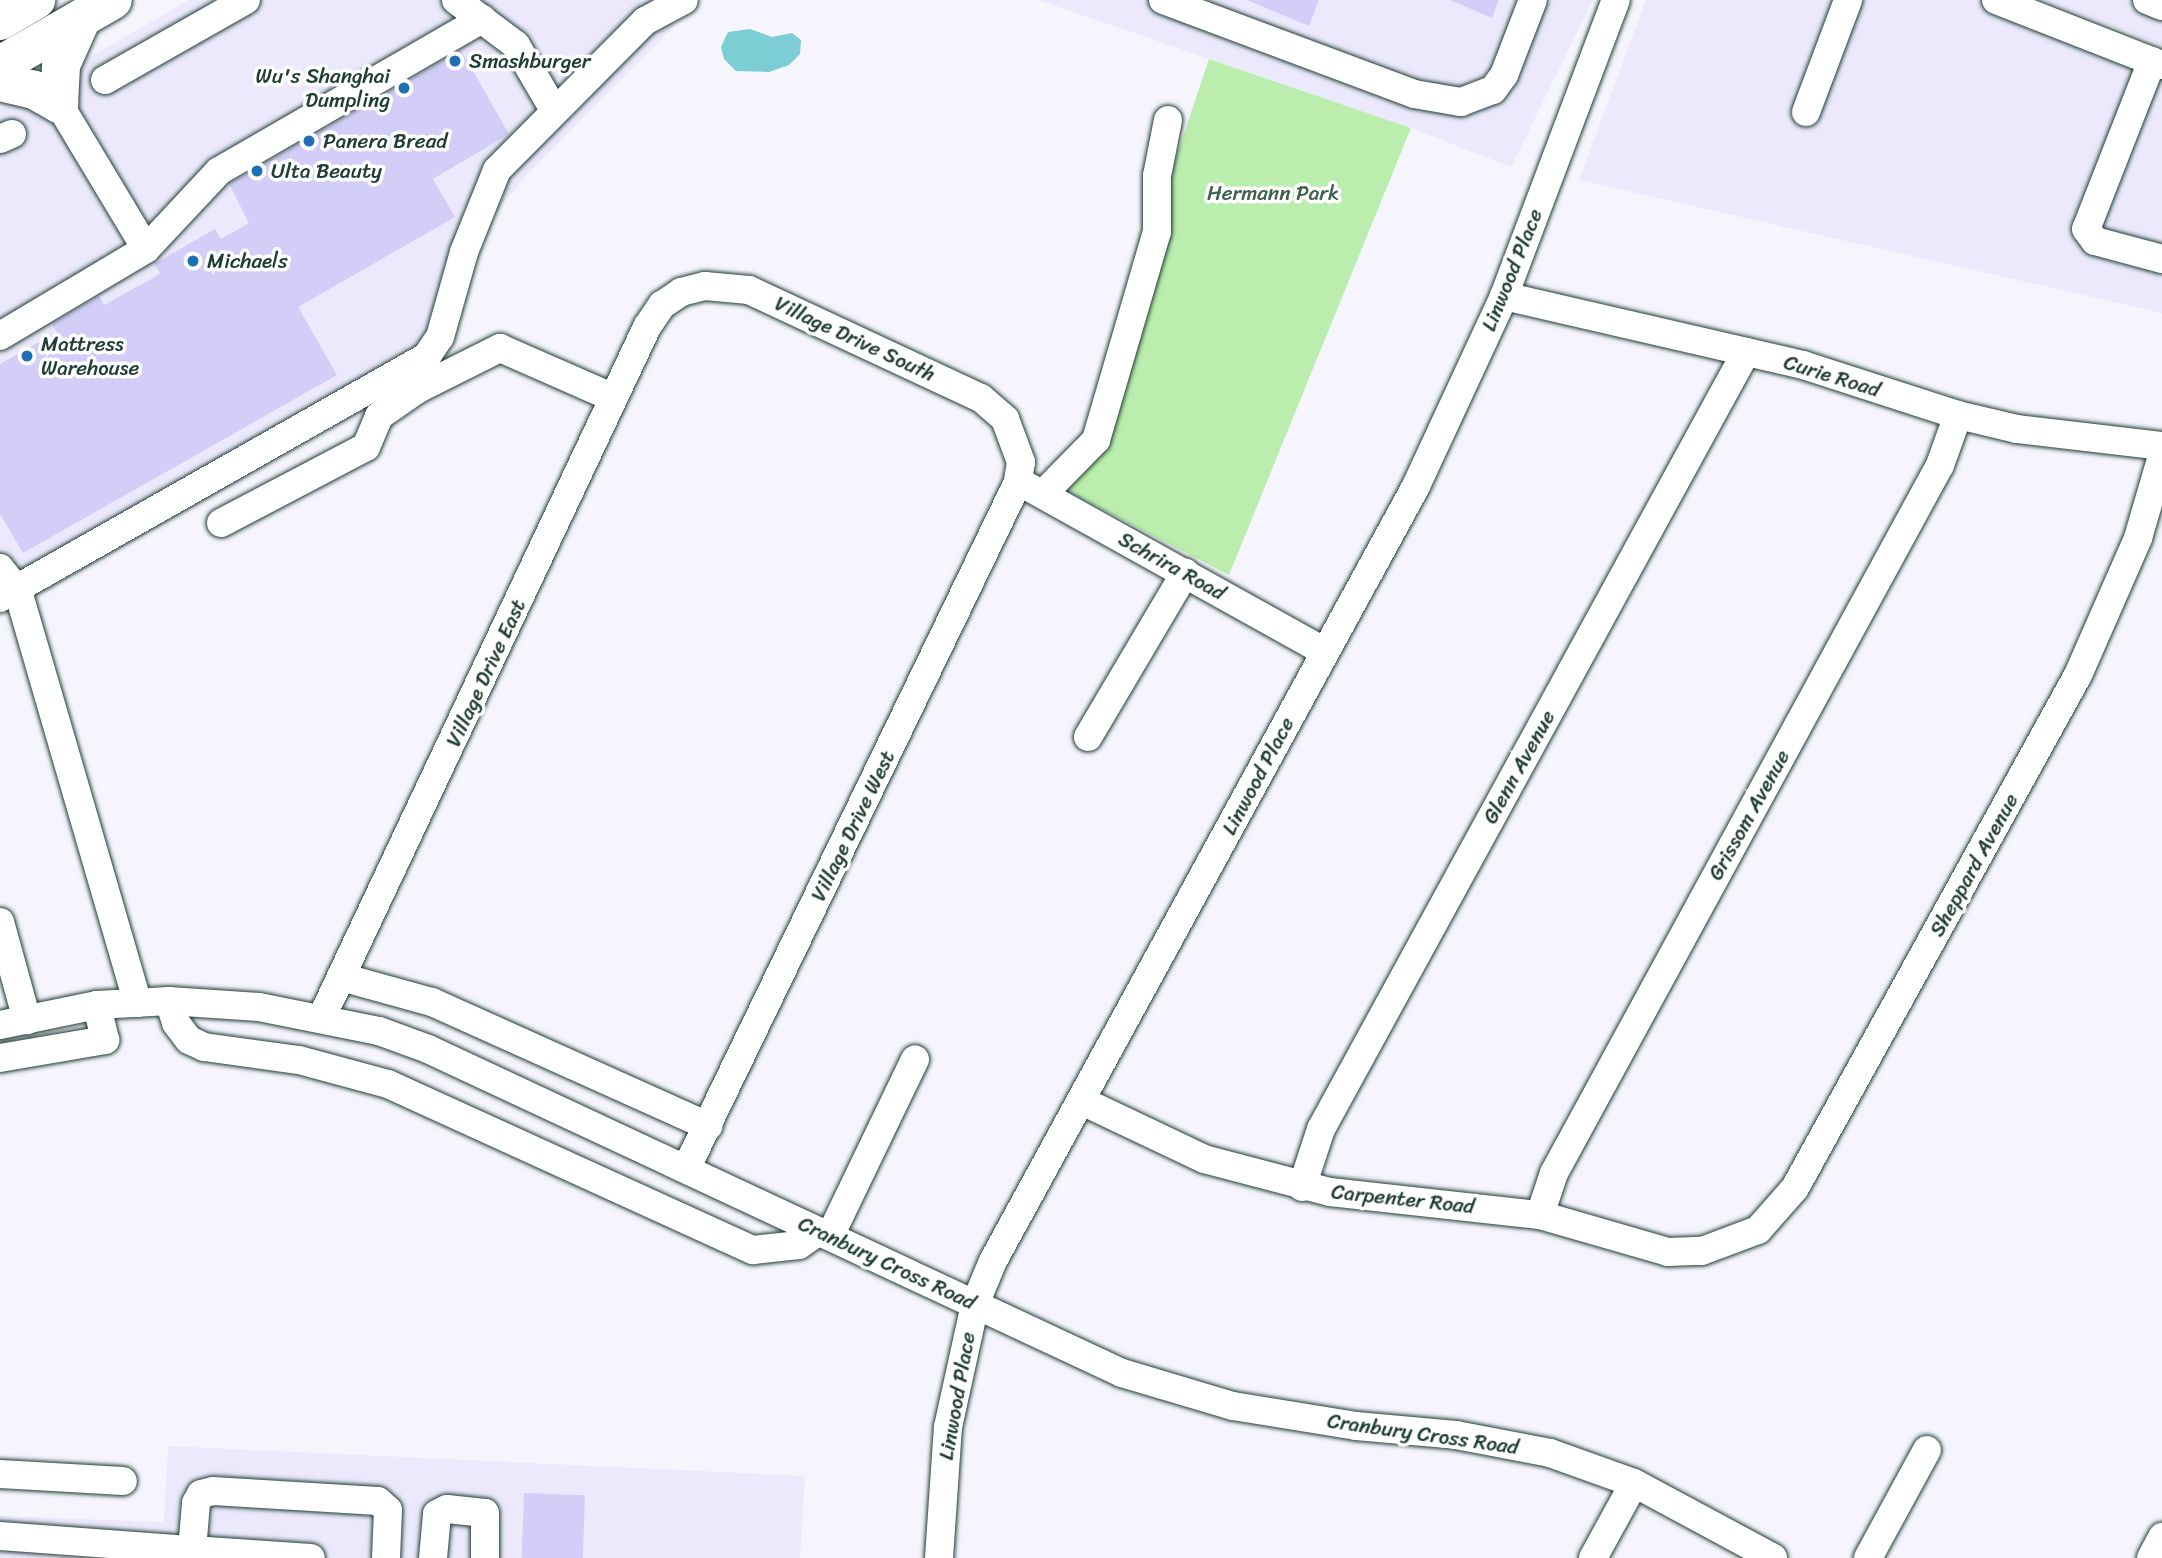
<!DOCTYPE html>
<style>
body{margin:0}
#map{position:relative;width:2162px;height:1558px;overflow:hidden;background:#f6f5fd;font-family:Sriracha,sans-serif}
div>[style]{position:absolute}
.built>*{inset:0;background:#ebe9fb}
.green>*{inset:0;background:#bbeeae}
.water>*{inset:0;background:#7dced4}
.building>*{inset:0;background:#d2cef7;transform-origin:0 0}
.roads{filter:drop-shadow(0 0 2px #1f3d34) drop-shadow(0 0 2px #1f3d34)}
.minor>*{height:28px;margin:-14px;padding:0 14px;transform-origin:14px;border-radius:14px;background:#fff}
.highway>*{height:38px;margin:-19px;padding:0 19px;transform-origin:19px;border-radius:19px;background:#fff}
.dots>*{width:19px;height:19px;translate:-50% -50%;box-sizing:border-box;border:4px solid #fff;border-radius:50%}
span{translate:-50% -50%;white-space:nowrap;text-align:center;line-height:1.15;-webkit-text-stroke:7px #fff;paint-order:stroke}
.poi-label{font-size:21px;color:#1f3d34}
.left{translate:0 -50%;text-align:left}
.right{translate:-100% -50%;text-align:right}
.park-label{font-size:21px;color:#3e604c}
.street-label{font-size:21px;color:#1f3d34}
</style>
<div id="map">
<div class="built">
<div style="clip-path:polygon(189px 0,654px 0,675px 25px,525px 177px,485px 225px,447px 356px,438px 365px,43px 594px,0 609px,0 109px)"></div>
<div style="clip-path:polygon(1038px 0,1593px 0,1511px 167px,1411px 128px)"></div>
<div style="clip-path:polygon(1646px 0,2008px 0,2162px 50px,2162px 313px,1579px 180px)"></div>
<div style="clip-path:polygon(2041px 0,2162px 0,2162px 45px)"></div>
<div style="clip-path:polygon(168px 1446px,805px 1476px,800px 1558px,0 1558px,0 1516px,164px 1522px)"></div>
</div>
<div class="green">
<div style="clip-path:polygon(1209px 59px,1411px 128px,1229px 575px,1065px 490px)"></div>
</div>
<div class="water">
<div style="clip-path:polygon(750px 29px,772px 37px,792px 33px,801px 40px,800px 54px,789px 65px,769px 72px,736px 71px,724px 59px,721px 47px,728px 32px)"></div>
</div>
<div class="building">
<div style="clip-path:polygon(1247px 0,1319px 0,1309px 26px)"></div>
<div style="clip-path:polygon(1450px 0,1499px 0,1492px 18px)"></div>
<div style="clip-path:polygon(461px 50px,509px 134px,433px 179px,455px 217px,298px 307px,337px 375px,23px 553px,0 514px,0 364px,57px 332px,52px 324px,99px 296px,104px 305px,160px 274px,154px 264px,215px 229px,221px 239px,249px 223px,229px 184px)"></div>
<div style="left:524px;top:1493px;width:61px;height:65px;rotate:2deg"></div>
</div>
<div class="roads">
<div class="minor">
<div style="left:456px;top:0;width:75px;rotate:36.9deg"></div>
<div style="left:516px;top:45px;width:75px;rotate:59.7deg"></div>
<div style="left:1163px;top:0;width:268px;rotate:20.5deg"></div>
<div style="left:1414px;top:94px;width:48px;rotate:9.7deg"></div>
<div style="left:1461px;top:102px;width:34px;rotate:-21deg"></div>
<div style="left:1493px;top:90px;width:19px;rotate:-54deg"></div>
<div style="left:1504px;top:75px;width:80px;rotate:-68.9deg"></div>
<div style="left:1996px;top:0;width:178px;rotate:21.4deg"></div>
<div style="left:2147px;top:0;width:16px;rotate:22deg"></div>
<div style="left:2152px;top:61px;width:180px;rotate:111.4deg"></div>
<div style="left:2086px;top:229px;width:15px;rotate:53deg"></div>
<div style="left:2095px;top:241px;width:69px;rotate:15deg"></div>
<div style="left:105px;top:80px;width:162px;rotate:-29.6deg"></div>
<div style="left:59px;top:104px;width:169px;rotate:59deg"></div>
<div style="left:1806px;top:112px;width:120px;rotate:-69.4deg"></div>
<div style="left:0;top:139px;width:13px;rotate:-23deg"></div>
<div style="left:1504px;top:296px;width:307px;rotate:13deg"></div>
<div style="left:1803px;top:365px;width:163px;rotate:17.9deg"></div>
<div style="left:1958px;top:415px;width:61px;rotate:13.3deg"></div>
<div style="left:2017px;top:429px;width:146px;rotate:6.7deg"></div>
<div style="left:0;top:336px;width:170px;rotate:-30.8deg"></div>
<div style="left:146px;top:249px;width:107px;rotate:-46.9deg"></div>
<div style="left:219px;top:171px;width:304px;rotate:-30deg"></div>
<div style="left:1027px;top:486px;width:341px;rotate:29.1deg"></div>
<div style="left:1043px;top:494px;width:76px;rotate:-45.5deg"></div>
<div style="left:1096px;top:440px;width:217px;rotate:-73.7deg"></div>
<div style="left:1157px;top:232px;width:56px;rotate:-90deg"></div>
<div style="left:1157px;top:176px;width:57px;rotate:-78.9deg"></div>
<div style="left:221px;top:523px;width:164px;rotate:-27.7deg"></div>
<div style="left:366px;top:447px;width:34px;rotate:-67deg"></div>
<div style="left:379px;top:416px;width:47px;rotate:-34.7deg"></div>
<div style="left:418px;top:389px;width:92px;rotate:-26.6deg"></div>
<div style="left:500px;top:348px;width:124px;rotate:23.7deg"></div>
<div style="left:0;top:568px;width:29px;rotate:52deg"></div>
<div style="left:18px;top:591px;width:429px;rotate:73.8deg"></div>
<div style="left:0;top:598px;width:491px;rotate:-29.5deg"></div>
<div style="left:427px;top:356px;width:23px;rotate:-56deg"></div>
<div style="left:440px;top:337px;width:88px;rotate:-74.2deg"></div>
<div style="left:464px;top:252px;width:88px;rotate:-68.1deg"></div>
<div style="left:497px;top:170px;width:210px;rotate:-45.2deg"></div>
<div style="left:645px;top:21px;width:44px;rotate:-28.3deg"></div>
<div style="left:1088px;top:737px;width:191px;rotate:-59.4deg"></div>
<div style="left:0;top:922px;width:102px;rotate:74.6deg"></div>
<div style="left:341px;top:977px;width:94px;rotate:15.4deg"></div>
<div style="left:432px;top:1002px;width:303px;rotate:24.2deg"></div>
<div style="left:169px;top:1001px;width:23px;rotate:72deg"></div>
<div style="left:176px;top:1023px;width:21px;rotate:53deg"></div>
<div style="left:189px;top:1040px;width:17px;rotate:25deg"></div>
<div style="left:204px;top:1047px;width:96px;rotate:7.8deg"></div>
<div style="left:299px;top:1060px;width:92px;rotate:15.1deg"></div>
<div style="left:388px;top:1084px;width:401px;rotate:24.5deg"></div>
<div style="left:753px;top:1250px;width:46px;rotate:-6.2deg"></div>
<div style="left:799px;top:1245px;width:24px;rotate:-35deg"></div>
<div style="left:322px;top:1017px;width:763px;rotate:-64.78deg"></div>
<div style="left:647px;top:327px;width:27px;rotate:-56deg"></div>
<div style="left:662px;top:305px;width:23px;rotate:-34deg"></div>
<div style="left:681px;top:292px;width:25px;rotate:-14deg"></div>
<div style="left:705px;top:286px;width:44px;rotate:5.2deg"></div>
<div style="left:749px;top:290px;width:256px;rotate:25deg"></div>
<div style="left:981px;top:398px;width:32px;rotate:41deg"></div>
<div style="left:1005px;top:419px;width:46px;rotate:69.6deg"></div>
<div style="left:1021px;top:462px;width:20px;rotate:99deg"></div>
<div style="left:1018px;top:482px;width:763px;rotate:115.79deg"></div>
<div style="left:0;top:1025px;width:99px;rotate:-11.7deg"></div>
<div style="left:97px;top:1005px;width:72px;rotate:-3.2deg"></div>
<div style="left:169px;top:1001px;width:90px;rotate:3.8deg"></div>
<div style="left:259px;top:1007px;width:122px;rotate:11.3deg"></div>
<div style="left:379px;top:1031px;width:52px;rotate:20.2deg"></div>
<div style="left:428px;top:1049px;width:766px;rotate:25.03deg"></div>
<div style="left:1122px;top:1373px;width:116px;rotate:16.6deg"></div>
<div style="left:1233px;top:1406px;width:125px;rotate:9.2deg"></div>
<div style="left:1356px;top:1426px;width:100px;rotate:5.1deg"></div>
<div style="left:1456px;top:1435px;width:96px;rotate:10.8deg"></div>
<div style="left:1550px;top:1453px;width:89px;rotate:19.7deg"></div>
<div style="left:1634px;top:1483px;width:158px;rotate:28.3deg"></div>
<div style="left:0;top:1058px;width:107px;rotate:-9.7deg"></div>
<div style="left:105px;top:1040px;width:36px;rotate:-103deg"></div>
<div style="left:1082px;top:1101px;width:135px;rotate:25.4deg"></div>
<div style="left:1204px;top:1159px;width:130px;rotate:14.7deg"></div>
<div style="left:1330px;top:1192px;width:211px;rotate:6.3deg"></div>
<div style="left:1540px;top:1215px;width:133px;rotate:16.1deg"></div>
<div style="left:1668px;top:1252px;width:34px;rotate:-2deg"></div>
<div style="left:1702px;top:1251px;width:60px;rotate:-20.6deg"></div>
<div style="left:1758px;top:1230px;width:56px;rotate:-48.6deg"></div>
<div style="left:1795px;top:1188px;width:586px;rotate:-61.12deg"></div>
<div style="left:2078px;top:675px;width:150px;rotate:-66.3deg"></div>
<div style="left:2138px;top:538px;width:85px;rotate:-73.7deg"></div>
<div style="left:1302px;top:1187px;width:61px;rotate:-71.9deg"></div>
<div style="left:1321px;top:1129px;width:886px;rotate:-61.32deg"></div>
<div style="left:1540px;top:1215px;width:44px;rotate:-71.6deg"></div>
<div style="left:1554px;top:1173px;width:806px;rotate:-61.4deg"></div>
<div style="left:1940px;top:465px;width:53px;rotate:-70.2deg"></div>
<div style="left:830px;top:1236px;width:196px;rotate:-64.3deg"></div>
<div style="left:0;top:1474px;width:123px;rotate:3.3deg"></div>
<div style="left:0;top:1536px;width:193px;rotate:4.2deg"></div>
<div style="left:192px;top:1550px;width:47px;rotate:-85.1deg"></div>
<div style="left:196px;top:1503px;width:10px;rotate:-61deg"></div>
<div style="left:201px;top:1494px;width:12px;rotate:-14deg"></div>
<div style="left:213px;top:1491px;width:165px;rotate:3.5deg"></div>
<div style="left:378px;top:1501px;width:13px;rotate:42deg"></div>
<div style="left:388px;top:1510px;width:48px;rotate:92.4deg"></div>
<div style="left:192px;top:1550px;width:119px;rotate:3.8deg"></div>
<div style="left:433px;top:1558px;width:44px;rotate:-84.8deg"></div>
<div style="left:437px;top:1514px;width:11px;rotate:-27deg"></div>
<div style="left:447px;top:1509px;width:38px;rotate:6deg"></div>
<div style="left:485px;top:1513px;width:45px;rotate:90deg"></div>
<div style="left:939px;top:1558px;width:131px;rotate:-86.1deg"></div>
<div style="left:948px;top:1427px;width:126px;rotate:-77.6deg"></div>
<div style="left:975px;top:1304px;width:47px;rotate:-67.3deg"></div>
<div style="left:993px;top:1261px;width:883px;rotate:-61.37deg"></div>
<div style="left:1416px;top:486px;width:209px;rotate:-65.1deg"></div>
<div style="left:1504px;top:296px;width:316px;rotate:-69.3deg"></div>
<div style="left:1593px;top:1558px;width:85px;rotate:-61.3deg"></div>
<div style="left:1868px;top:1558px;width:123px;rotate:-61.4deg"></div>
<div style="left:2151px;top:1558px;width:24px;rotate:-62deg"></div>
</div>
<div class="highway">
<div style="left:0;top:21px;width:42px;rotate:-30.3deg"></div>
<div style="left:0;top:65px;width:130px;rotate:-29.9deg"></div>
<div style="left:0;top:82px;width:35px;rotate:13deg"></div>
<div style="left:34px;top:90px;width:29px;rotate:29deg"></div>
<div style="left:59px;top:104px;width:39px;rotate:-87deg"></div>
<div style="left:61px;top:65px;width:51px;rotate:-65.9deg"></div>
</div>
</div>
<div class="dots">
<div style="left:455px;top:61px;background:#1f6fb2"></div>
<div style="left:404px;top:88px;background:#1f6fb2"></div>
<div style="left:309px;top:141px;background:#1f6fb2"></div>
<div style="left:257px;top:171px;background:#1f6fb2"></div>
<div style="left:193px;top:261px;background:#1f6fb2"></div>
<div style="left:27px;top:356px;background:#1f6fb2"></div>
</div>
<div class="poi-label">
<span class="left" style="left:469px;top:61px">Smashburger</span>
<span class="right" style="left:390px;top:88px">Wu's Shanghai<br>Dumpling</span>
<span class="left" style="left:323px;top:141px">Panera Bread</span>
<span class="left" style="left:271px;top:171px">Ulta Beauty</span>
<span class="left" style="left:207px;top:261px">Michaels</span>
<span class="left" style="left:41px;top:356px">Mattress<br>Warehouse</span>
</div>
<div class="park-label">
<span style="left:1273px;top:193px">Hermann Park</span>
</div>
<div class="street-label">
<span style="left:1512px;top:270px;rotate:-68deg">Linwood Place</span>
<span style="left:855px;top:339px;rotate:25deg">Village Drive South</span>
<span style="left:1832px;top:376px;rotate:17deg">Curie Road</span>
<span style="left:1172px;top:566px;rotate:29deg">Schrira Road</span>
<span style="left:486px;top:673px;rotate:-65deg">Village Drive East</span>
<span style="left:1519px;top:767px;rotate:-61deg">Glenn Avenue</span>
<span style="left:1258px;top:776px;rotate:-62deg">Linwood Place</span>
<span style="left:1749px;top:815px;rotate:-61deg">Grissom Avenue</span>
<span style="left:853px;top:826px;rotate:-64deg">Village Drive West</span>
<span style="left:1974px;top:865px;rotate:-61deg">Sheppard Avenue</span>
<span style="left:1403px;top:1199px;rotate:6deg">Carpenter Road</span>
<span style="left:887px;top:1263px;rotate:25deg">Cranbury Cross Road</span>
<span style="left:957px;top:1396px;rotate:-80deg">Linwood Place</span>
<span style="left:1423px;top:1434px;rotate:8deg">Cranbury Cross Road</span>
</div>
</div>
